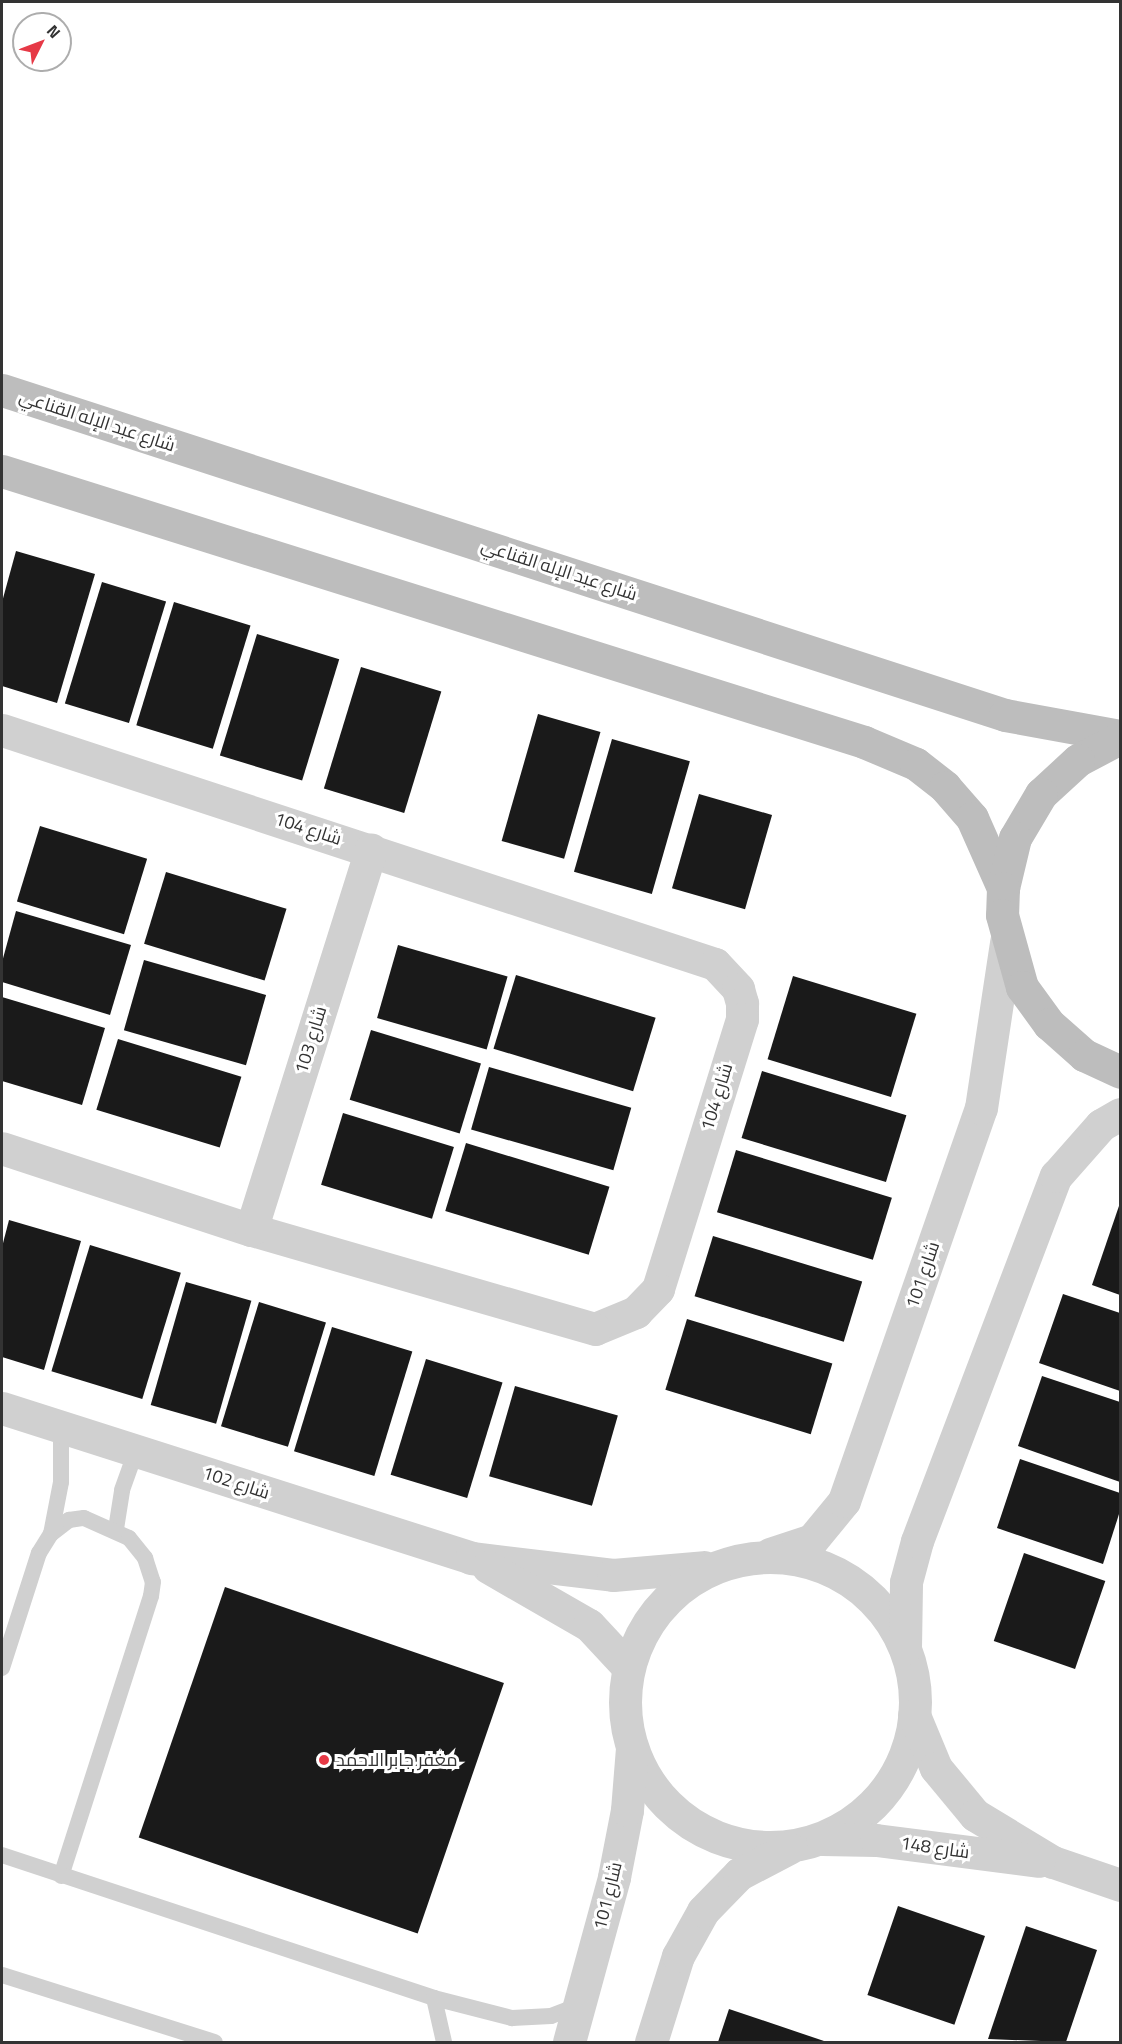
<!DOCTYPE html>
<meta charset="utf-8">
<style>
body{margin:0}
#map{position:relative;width:1122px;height:2044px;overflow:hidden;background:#fff;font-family:"Titillium Web",Cairo,sans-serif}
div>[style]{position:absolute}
.building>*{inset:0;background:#1a1a1a;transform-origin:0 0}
.service>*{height:16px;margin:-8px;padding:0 8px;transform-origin:8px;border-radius:8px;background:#d0d0d0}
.minor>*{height:33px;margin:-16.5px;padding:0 16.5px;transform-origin:16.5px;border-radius:16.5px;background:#d0d0d0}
.tertiary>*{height:33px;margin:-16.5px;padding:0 16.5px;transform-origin:16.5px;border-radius:16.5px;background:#d0d0d0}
.tertiary>.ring{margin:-16.5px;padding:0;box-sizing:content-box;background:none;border:33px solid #d0d0d0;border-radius:50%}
.secondary>*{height:33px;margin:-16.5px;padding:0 16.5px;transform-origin:16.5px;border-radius:16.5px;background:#bdbdbd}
.dots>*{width:16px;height:16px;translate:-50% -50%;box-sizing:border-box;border:3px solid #fff;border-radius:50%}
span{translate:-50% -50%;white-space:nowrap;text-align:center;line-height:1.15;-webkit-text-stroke:6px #fff;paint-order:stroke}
.street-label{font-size:18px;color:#333}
.poi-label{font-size:18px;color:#333}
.left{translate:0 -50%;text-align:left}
.frame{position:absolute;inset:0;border:3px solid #333;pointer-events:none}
.north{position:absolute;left:12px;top:12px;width:60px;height:60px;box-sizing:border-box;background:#fff;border:2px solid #adadad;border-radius:50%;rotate:48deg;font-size:16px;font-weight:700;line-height:24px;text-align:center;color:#333}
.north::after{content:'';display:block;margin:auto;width:21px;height:27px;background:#e63946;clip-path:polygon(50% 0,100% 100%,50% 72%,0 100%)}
</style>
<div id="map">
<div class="building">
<div style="clip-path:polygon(16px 551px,95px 574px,57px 703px,2px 686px,2px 602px)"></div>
<div style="left:102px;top:582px;width:67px;height:127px;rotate:17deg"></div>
<div style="left:174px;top:602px;width:80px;height:129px;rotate:17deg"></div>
<div style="left:257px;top:634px;width:86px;height:127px;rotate:17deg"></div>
<div style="left:361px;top:667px;width:84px;height:127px;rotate:17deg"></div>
<div style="left:538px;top:714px;width:65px;height:132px;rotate:16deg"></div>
<div style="left:612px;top:739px;width:81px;height:138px;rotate:16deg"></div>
<div style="left:699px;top:794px;width:76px;height:98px;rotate:16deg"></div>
<div style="left:40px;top:826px;width:112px;height:79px;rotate:17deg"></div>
<div style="left:166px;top:872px;width:126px;height:75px;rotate:17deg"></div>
<div style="clip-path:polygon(16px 911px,131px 945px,110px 1015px,2px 982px,2px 962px)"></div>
<div style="left:398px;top:945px;width:114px;height:76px;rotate:16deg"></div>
<div style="left:144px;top:960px;width:127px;height:73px;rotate:16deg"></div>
<div style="left:516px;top:975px;width:146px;height:77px;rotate:17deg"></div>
<div style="left:793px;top:976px;width:129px;height:87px;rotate:17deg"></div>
<div style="clip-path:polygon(2px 997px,105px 1028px,82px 1105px,2px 1081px)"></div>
<div style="left:371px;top:1030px;width:115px;height:73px;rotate:17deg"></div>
<div style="left:118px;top:1039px;width:129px;height:74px;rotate:17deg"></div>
<div style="left:489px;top:1067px;width:148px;height:65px;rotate:16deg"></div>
<div style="left:762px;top:1071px;width:151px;height:70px;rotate:17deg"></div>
<div style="left:343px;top:1113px;width:116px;height:75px;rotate:17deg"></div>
<div style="left:466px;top:1143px;width:150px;height:71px;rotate:17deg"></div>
<div style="left:736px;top:1150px;width:163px;height:65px;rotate:17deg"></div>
<div style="clip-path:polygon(1120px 1203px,1120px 1295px,1092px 1285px)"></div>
<div style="clip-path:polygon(9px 1220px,81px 1241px,44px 1370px,2px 1357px,2px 1247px)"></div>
<div style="left:713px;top:1236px;width:156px;height:63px;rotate:17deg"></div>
<div style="left:90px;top:1245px;width:95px;height:132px;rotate:17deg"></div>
<div style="left:186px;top:1282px;width:68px;height:128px;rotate:16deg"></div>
<div style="clip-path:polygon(1063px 1294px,1120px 1313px,1120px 1391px,1039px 1363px)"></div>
<div style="left:259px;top:1302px;width:70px;height:130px;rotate:17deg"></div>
<div style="left:687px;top:1319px;width:152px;height:74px;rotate:17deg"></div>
<div style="left:332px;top:1327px;width:84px;height:130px;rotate:17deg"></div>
<div style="left:426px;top:1359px;width:80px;height:121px;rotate:17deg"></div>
<div style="clip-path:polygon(1042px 1376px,1120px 1402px,1120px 1482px,1018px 1446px)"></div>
<div style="left:515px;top:1386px;width:107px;height:94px;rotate:16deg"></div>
<div style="clip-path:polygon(1020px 1459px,1120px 1493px,1120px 1511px,1103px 1564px,997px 1528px)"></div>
<div style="left:1024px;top:1553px;width:86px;height:93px;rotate:19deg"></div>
<div style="left:225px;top:1587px;width:295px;height:265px;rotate:19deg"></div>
<div style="left:898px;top:1906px;width:92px;height:94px;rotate:19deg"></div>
<div style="clip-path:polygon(1026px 1926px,1097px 1950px,1066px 2042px,988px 2039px)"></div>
<div style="clip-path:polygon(729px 2009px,827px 2042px,718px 2042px)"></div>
</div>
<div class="service">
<div style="left:116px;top:1529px;width:39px;rotate:-81deg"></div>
<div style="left:122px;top:1490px;width:41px;rotate:-70.3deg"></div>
<div style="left:51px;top:1534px;width:53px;rotate:-79.1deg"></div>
<div style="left:61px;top:1482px;width:55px;rotate:-90deg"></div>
<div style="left:2px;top:1668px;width:121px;rotate:-72.2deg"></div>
<div style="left:39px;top:1553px;width:22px;rotate:-58deg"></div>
<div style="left:51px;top:1534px;width:23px;rotate:-38deg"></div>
<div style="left:69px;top:1520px;width:15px;rotate:-8deg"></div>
<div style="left:84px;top:1518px;width:49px;rotate:24deg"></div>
<div style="left:129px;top:1538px;width:26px;rotate:51deg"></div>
<div style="left:145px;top:1558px;width:25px;rotate:72deg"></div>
<div style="left:153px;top:1582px;width:14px;rotate:98deg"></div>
<div style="left:151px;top:1596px;width:294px;rotate:107.8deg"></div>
<div style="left:2px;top:1855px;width:455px;rotate:18.3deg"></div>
<div style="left:434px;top:1998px;width:81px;rotate:14.4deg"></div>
<div style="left:512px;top:2018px;width:39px;rotate:-3deg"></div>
<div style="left:551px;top:2016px;width:30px;rotate:-21deg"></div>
<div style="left:2px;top:1975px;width:223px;rotate:17.5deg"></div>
<div style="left:434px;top:1998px;width:45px;rotate:77.2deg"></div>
</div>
<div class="minor">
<div style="left:2px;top:730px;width:750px;rotate:18.17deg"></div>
<div style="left:715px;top:964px;width:34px;rotate:47deg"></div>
<div style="left:738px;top:989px;width:15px;rotate:74deg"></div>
<div style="left:742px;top:1003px;width:16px;rotate:90deg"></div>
<div style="left:742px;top:1019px;width:283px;rotate:107.3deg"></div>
<div style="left:658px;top:1289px;width:32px;rotate:134deg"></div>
<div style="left:636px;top:1312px;width:44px;rotate:157.5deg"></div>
<div style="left:595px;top:1329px;width:358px;rotate:-163.9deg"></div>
<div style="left:251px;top:1230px;width:262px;rotate:-161.8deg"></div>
<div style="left:251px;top:1230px;width:399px;rotate:-72.5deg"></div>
</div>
<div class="tertiary">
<div style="left:2px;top:1408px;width:492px;rotate:17.7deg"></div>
<div style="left:471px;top:1558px;width:143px;rotate:6.8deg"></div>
<div style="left:613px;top:1575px;width:91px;rotate:-5deg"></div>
<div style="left:770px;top:1554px;width:44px;rotate:-18.4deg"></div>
<div style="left:812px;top:1540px;width:50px;rotate:-50.6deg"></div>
<div style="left:844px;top:1501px;width:416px;rotate:-70.8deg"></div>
<div style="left:981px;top:1108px;width:168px;rotate:-81.4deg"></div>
<div class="ring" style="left:625px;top:1557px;width:257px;height:257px"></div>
<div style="left:488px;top:1567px;width:116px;rotate:29.9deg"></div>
<div style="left:589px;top:1625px;width:57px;rotate:47.1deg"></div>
<div style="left:905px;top:1648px;width:66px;rotate:-89.1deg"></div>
<div style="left:906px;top:1582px;width:42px;rotate:-75deg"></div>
<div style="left:917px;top:1541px;width:391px;rotate:-69.2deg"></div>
<div style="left:1056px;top:1176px;width:68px;rotate:-48.6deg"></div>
<div style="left:1101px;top:1125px;width:22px;rotate:-30deg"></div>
<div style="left:914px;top:1715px;width:57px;rotate:67.5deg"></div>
<div style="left:936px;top:1768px;width:61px;rotate:50.3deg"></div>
<div style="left:975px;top:1815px;width:91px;rotate:31.1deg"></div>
<div style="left:1053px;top:1862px;width:71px;rotate:18.9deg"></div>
<div style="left:822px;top:1839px;width:54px;rotate:1.1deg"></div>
<div style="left:876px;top:1840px;width:164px;rotate:7.3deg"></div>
<div style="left:569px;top:2042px;width:171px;rotate:-74.7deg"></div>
<div style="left:614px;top:1877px;width:68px;rotate:-79deg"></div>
<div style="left:627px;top:1810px;width:62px;rotate:-85.4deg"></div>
<div style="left:651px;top:2042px;width:90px;rotate:-72.6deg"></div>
<div style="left:678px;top:1956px;width:51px;rotate:-60.9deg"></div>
<div style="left:703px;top:1911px;width:52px;rotate:-45.8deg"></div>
<div style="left:739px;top:1874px;width:56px;rotate:-27.5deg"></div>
</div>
<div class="secondary">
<div style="left:2px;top:390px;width:1054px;rotate:17.95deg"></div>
<div style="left:1005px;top:715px;width:117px;rotate:10.3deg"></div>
<div style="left:2px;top:471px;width:904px;rotate:17.45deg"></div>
<div style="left:864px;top:742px;width:56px;rotate:22.9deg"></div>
<div style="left:916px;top:764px;width:37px;rotate:38deg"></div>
<div style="left:945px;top:787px;width:41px;rotate:48.9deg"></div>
<div style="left:972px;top:818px;width:77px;rotate:66.1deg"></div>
<div style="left:1120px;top:738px;width:47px;rotate:152.4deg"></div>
<div style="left:1078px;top:760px;width:50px;rotate:137.4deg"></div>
<div style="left:1041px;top:794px;width:51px;rotate:120.6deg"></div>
<div style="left:1015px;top:838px;width:51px;rotate:103.5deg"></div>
<div style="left:1003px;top:888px;width:27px;rotate:92deg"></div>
<div style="left:1002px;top:915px;width:75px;rotate:74.5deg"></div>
<div style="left:1022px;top:987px;width:46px;rotate:53.9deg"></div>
<div style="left:1049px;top:1024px;width:47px;rotate:41.5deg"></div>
<div style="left:1084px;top:1055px;width:40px;rotate:25deg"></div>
</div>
<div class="dots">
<div style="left:324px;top:1760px;background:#e63946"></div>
</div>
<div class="street-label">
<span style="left:97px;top:421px;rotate:18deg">شارع عبد الإله القناعي</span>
<span style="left:559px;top:570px;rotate:18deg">شارع عبد الإله القناعي</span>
<span style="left:308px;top:829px;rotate:18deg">شارع 104</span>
<span style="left:311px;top:1040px;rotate:-73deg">شارع 103</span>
<span style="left:717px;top:1097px;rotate:-73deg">شارع 104</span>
<span style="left:923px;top:1275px;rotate:-71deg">شارع 101</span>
<span style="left:236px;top:1483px;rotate:18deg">شارع 102</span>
<span style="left:935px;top:1848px;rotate:8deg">شارع 148</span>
<span style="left:608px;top:1896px;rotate:-76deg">شارع 101</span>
</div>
<div class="poi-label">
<span class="left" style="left:336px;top:1760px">مغفر جابر الاحمد</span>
</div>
<div class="frame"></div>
<div class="north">N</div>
</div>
